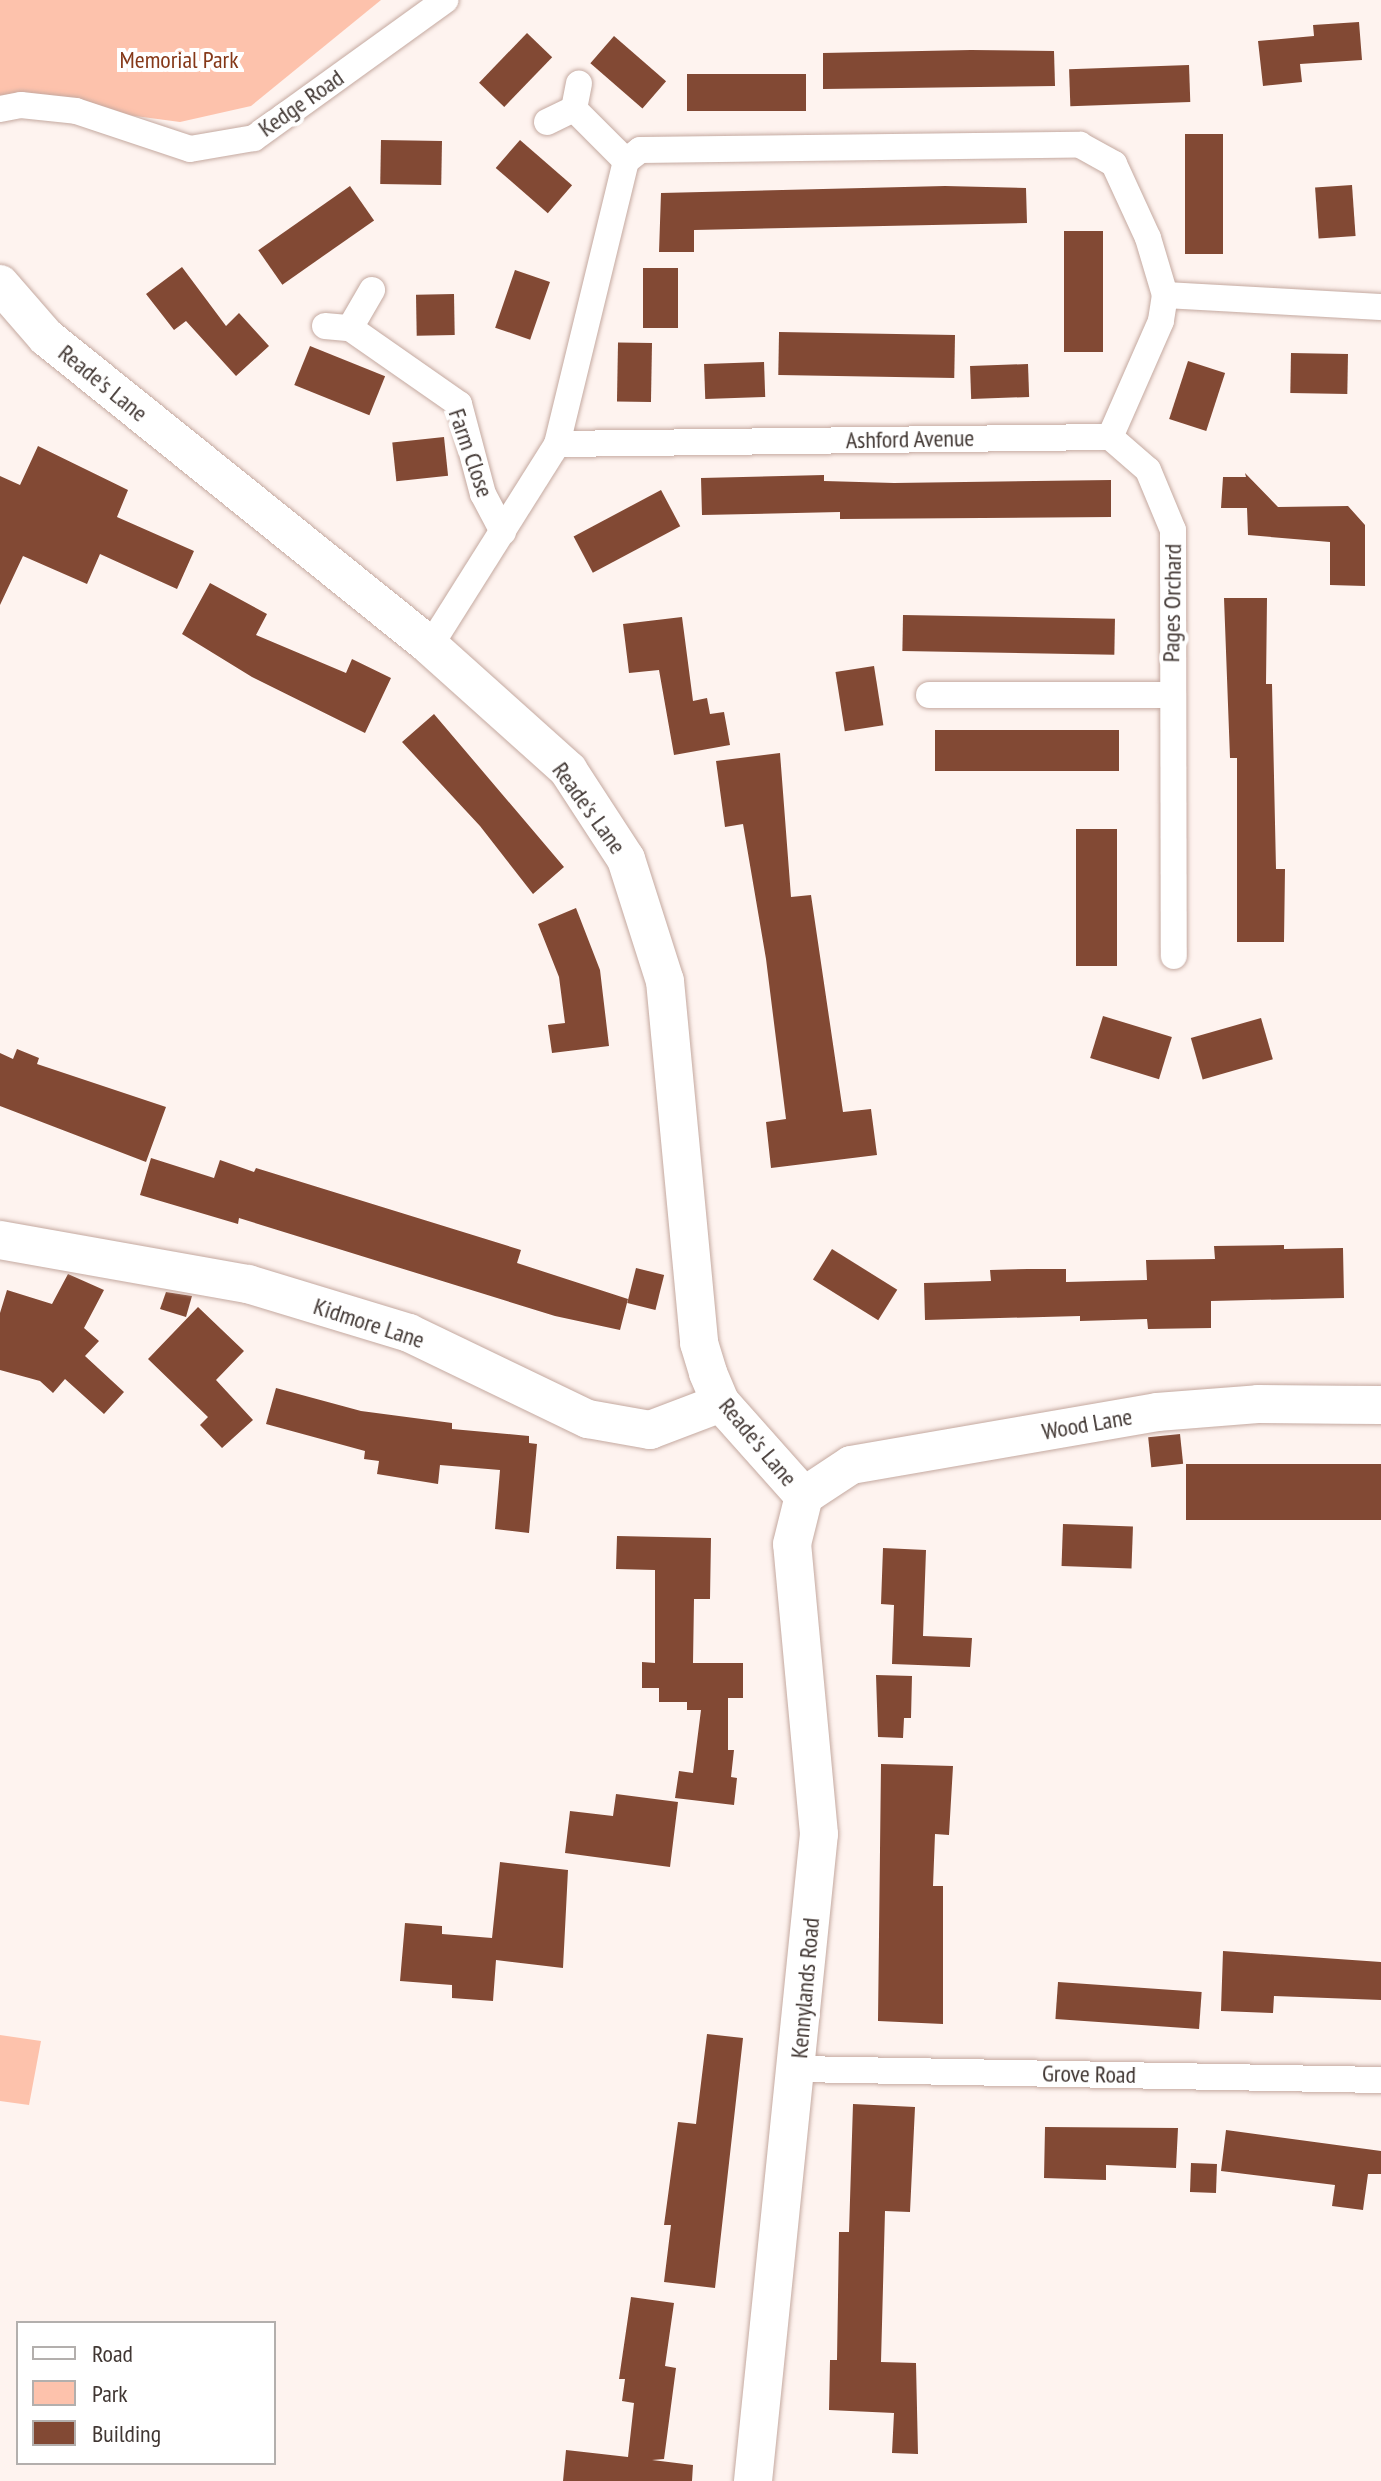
<!DOCTYPE html>
<style>
body{margin:0}
#map{position:relative;width:1381px;height:2481px;overflow:hidden;background:#fef3ef;font-family:"PT Sans Narrow",sans-serif}
div>[style]{position:absolute}
.green>*{inset:0;background:#fdc2ac}
.building>*{inset:0;background:#824934;transform-origin:0 0}
.roads{filter:drop-shadow(0 0 2px #c4a9a0) drop-shadow(0 0 2px #c4a9a0)}
.street>*{height:26px;margin:-13px;padding:0 13px;transform-origin:13px;border-radius:13px;background:#fff}
.secondary>*{height:38px;margin:-19px;padding:0 19px;transform-origin:19px;border-radius:19px;background:#fff}
span{translate:-50% -50%;white-space:nowrap;text-align:center;line-height:1.15;-webkit-text-stroke:8px #fff;paint-order:stroke}
.park-label{font-size:24px;color:#853818}
.street-label{font-size:24px;color:#403632}
.legend{position:absolute;left:16px;top:2321px;width:260px;height:144px;box-sizing:border-box;background:#fff;border:2px solid #b3afad;margin:0;padding:10px 14px;list-style:none;font-size:24px;color:#403632}
.legend li{display:flex;align-items:center;gap:16px;height:40px}
.legend b{width:40px;border:2px solid #b3afad}
</style>
<div id="map">
<div class="green">
<div style="clip-path:polygon(0 0,381px 0,251px 106px,180px 122px,0 98px)"></div>
<div style="clip-path:polygon(0 2035px,41px 2041px,29px 2105px,0 2101px)"></div>
</div>
<div class="building">
<div style="clip-path:polygon(1359px 22px,1362px 60px,1300px 64px,1302px 82px,1263px 86px,1258px 41px,1314px 36px,1313px 25px)"></div>
<div style="left:527px;top:33px;width:35px;height:69px;rotate:44deg"></div>
<div style="left:614px;top:36px;width:69px;height:36px;rotate:41deg"></div>
<div style="clip-path:polygon(971px 50px,1054px 51px,1055px 86px,823px 89px,823px 53px)"></div>
<div style="left:1189px;top:65px;width:37px;height:120px;rotate:88deg"></div>
<div style="left:687px;top:74px;width:119px;height:37px"></div>
<div style="left:1223px;top:134px;width:120px;height:38px;rotate:90deg"></div>
<div style="left:381px;top:140px;width:61px;height:44px;rotate:1deg"></div>
<div style="left:520px;top:140px;width:69px;height:37px;rotate:41deg"></div>
<div style="left:1352px;top:185px;width:51px;height:37px;rotate:86deg"></div>
<div style="left:350px;top:186px;width:42px;height:112px;rotate:55deg"></div>
<div style="clip-path:polygon(945px 186px,1026px 188px,1027px 223px,694px 230px,694px 252px,659px 252px,661px 193px)"></div>
<div style="left:1103px;top:231px;width:121px;height:39px;rotate:90deg"></div>
<div style="clip-path:polygon(182px 267px,226px 326px,239px 313px,269px 346px,236px 376px,186px 321px,174px 330px,146px 294px)"></div>
<div style="left:643px;top:268px;width:35px;height:60px"></div>
<div style="left:515px;top:270px;width:37px;height:61px;rotate:19deg"></div>
<div style="left:454px;top:294px;width:41px;height:38px;rotate:89deg"></div>
<div style="left:955px;top:335px;width:43px;height:176px;rotate:91deg"></div>
<div style="left:652px;top:343px;width:59px;height:34px;rotate:91deg"></div>
<div style="left:310px;top:346px;width:81px;height:42px;rotate:22deg"></div>
<div style="left:1291px;top:353px;width:57px;height:40px;rotate:1deg"></div>
<div style="left:1188px;top:361px;width:39px;height:61px;rotate:18deg"></div>
<div style="left:764px;top:362px;width:35px;height:60px;rotate:88deg"></div>
<div style="left:1028px;top:364px;width:33px;height:58px;rotate:88deg"></div>
<div style="left:444px;top:437px;width:39px;height:52px;rotate:84deg"></div>
<div style="clip-path:polygon(38px 446px,128px 490px,117px 517px,194px 551px,177px 589px,100px 554px,87px 584px,23px 556px,0 605px,0 476px,20px 485px)"></div>
<div style="clip-path:polygon(1245px 473px,1278px 507px,1348px 506px,1365px 525px,1365px 586px,1330px 585px,1330px 542px,1248px 535px,1247px 508px,1221px 508px,1223px 477px,1246px 477px)"></div>
<div style="clip-path:polygon(824px 475px,824px 481px,894px 483px,1111px 480px,1111px 517px,840px 519px,840px 512px,702px 515px,701px 478px)"></div>
<div style="left:661px;top:490px;width:41px;height:99px;rotate:62deg"></div>
<div style="clip-path:polygon(210px 583px,267px 614px,256px 635px,346px 673px,352px 659px,391px 678px,365px 733px,252px 677px,182px 634px)"></div>
<div style="clip-path:polygon(1224px 598px,1267px 598px,1266px 684px,1272px 684px,1276px 869px,1285px 869px,1284px 942px,1237px 942px,1237px 758px,1230px 758px)"></div>
<div style="left:903px;top:615px;width:212px;height:36px;rotate:1deg"></div>
<div style="clip-path:polygon(682px 617px,693px 701px,707px 698px,710px 714px,724px 712px,730px 745px,674px 755px,659px 670px,629px 673px,623px 624px)"></div>
<div style="left:874px;top:666px;width:60px;height:39px;rotate:81deg"></div>
<div style="clip-path:polygon(434px 714px,564px 867px,533px 894px,480px 826px,402px 742px)"></div>
<div style="left:1119px;top:730px;width:41px;height:184px;rotate:90deg"></div>
<div style="clip-path:polygon(780px 753px,791px 897px,811px 895px,843px 1112px,871px 1109px,877px 1155px,771px 1168px,766px 1122px,786px 1119px,766px 959px,743px 824px,725px 827px,716px 761px)"></div>
<div style="left:1076px;top:829px;width:41px;height:137px"></div>
<div style="clip-path:polygon(576px 908px,600px 970px,609px 1046px,552px 1053px,548px 1025px,565px 1023px,559px 977px,538px 924px)"></div>
<div style="left:1103px;top:1016px;width:72px;height:44px;rotate:17deg"></div>
<div style="left:1261px;top:1018px;width:43px;height:73px;rotate:74deg"></div>
<div style="clip-path:polygon(17px 1049px,39px 1058px,37px 1064px,166px 1107px,146px 1162px,0 1106px,0 1053px,13px 1059px)"></div>
<div style="clip-path:polygon(151px 1158px,214px 1178px,220px 1160px,254px 1172px,256px 1168px,521px 1250px,517px 1263px,628px 1299px,620px 1330px,555px 1316px,239px 1218px,238px 1224px,140px 1195px)"></div>
<div style="clip-path:polygon(1284px 1245px,1284px 1249px,1343px 1248px,1344px 1298px,1211px 1301px,1211px 1328px,1148px 1329px,1147px 1319px,1080px 1321px,1080px 1316px,925px 1320px,924px 1283px,991px 1281px,990px 1270px,1028px 1269px,1066px 1269px,1066px 1282px,1147px 1280px,1146px 1260px,1215px 1259px,1214px 1246px)"></div>
<div style="left:832px;top:1249px;width:77px;height:36px;rotate:32deg"></div>
<div style="left:636px;top:1268px;width:29px;height:36px;rotate:14deg"></div>
<div style="clip-path:polygon(68px 1274px,104px 1290px,84px 1328px,99px 1341px,85px 1356px,124px 1392px,104px 1414px,65px 1379px,53px 1393px,40px 1381px,0 1370px,0 1313px,7px 1290px,52px 1304px)"></div>
<div style="clip-path:polygon(166px 1292px,192px 1296px,186px 1317px,160px 1309px)"></div>
<div style="clip-path:polygon(198px 1307px,244px 1351px,216px 1380px,253px 1420px,222px 1448px,200px 1425px,208px 1417px,148px 1359px)"></div>
<div style="clip-path:polygon(276px 1388px,361px 1411px,452px 1423px,452px 1429px,529px 1436px,529px 1443px,537px 1444px,529px 1533px,495px 1529px,500px 1470px,440px 1465px,438px 1484px,377px 1474px,379px 1461px,364px 1459px,365px 1451px,266px 1424px)"></div>
<div style="left:1180px;top:1434px;width:30px;height:32px;rotate:84deg"></div>
<div style="left:1381px;top:1464px;width:56px;height:195px;rotate:90deg"></div>
<div style="left:1063px;top:1524px;width:70px;height:42px;rotate:2deg"></div>
<div style="clip-path:polygon(617px 1536px,711px 1538px,710px 1599px,694px 1599px,693px 1663px,743px 1663px,743px 1698px,728px 1698px,728px 1750px,734px 1750px,731px 1777px,737px 1778px,734px 1805px,675px 1798px,679px 1771px,693px 1773px,701px 1710px,687px 1710px,687px 1702px,659px 1702px,659px 1688px,642px 1688px,642px 1662px,655px 1663px,655px 1570px,616px 1569px)"></div>
<div style="clip-path:polygon(883px 1548px,926px 1550px,923px 1636px,972px 1638px,970px 1667px,892px 1664px,894px 1605px,881px 1604px)"></div>
<div style="clip-path:polygon(876px 1675px,912px 1676px,911px 1718px,904px 1718px,903px 1738px,878px 1737px)"></div>
<div style="clip-path:polygon(881px 1764px,953px 1766px,949px 1835px,935px 1834px,933px 1886px,943px 1886px,943px 2024px,878px 2021px)"></div>
<div style="clip-path:polygon(616px 1794px,678px 1802px,670px 1867px,565px 1853px,570px 1811px,613px 1816px)"></div>
<div style="clip-path:polygon(500px 1862px,568px 1870px,563px 1968px,496px 1960px,493px 2001px,452px 1998px,452px 1985px,400px 1981px,405px 1923px,442px 1926px,442px 1934px,492px 1938px)"></div>
<div style="clip-path:polygon(1223px 1951px,1381px 1962px,1381px 2000px,1274px 1996px,1273px 2013px,1221px 2011px)"></div>
<div style="left:1058px;top:1982px;width:144px;height:37px;rotate:4deg"></div>
<div style="clip-path:polygon(707px 2034px,743px 2038px,715px 2288px,664px 2282px,671px 2225px,664px 2225px,678px 2122px,696px 2124px)"></div>
<div style="clip-path:polygon(853px 2104px,915px 2107px,910px 2212px,885px 2211px,881px 2362px,916px 2363px,918px 2454px,892px 2453px,894px 2413px,829px 2410px,830px 2360px,837px 2360px,839px 2232px,849px 2232px)"></div>
<div style="clip-path:polygon(1045px 2127px,1178px 2128px,1176px 2168px,1106px 2165px,1106px 2180px,1044px 2178px)"></div>
<div style="clip-path:polygon(1226px 2130px,1381px 2151px,1381px 2174px,1368px 2174px,1363px 2210px,1332px 2206px,1335px 2185px,1221px 2171px)"></div>
<div style="left:1191px;top:2163px;width:26px;height:29px;rotate:2deg"></div>
<div style="clip-path:polygon(631px 2297px,674px 2303px,665px 2366px,676px 2368px,664px 2459px,652px 2460px,693px 2465px,692px 2481px,563px 2481px,566px 2450px,628px 2457px,634px 2403px,622px 2401px,625px 2379px,619px 2379px)"></div>
</div>
<div class="roads">
<div class="street">
<div style="left:0;top:109px;width:21px;rotate:-11deg"></div>
<div style="left:21px;top:105px;width:55px;rotate:6.2deg"></div>
<div style="left:76px;top:111px;width:120px;rotate:18.4deg"></div>
<div style="left:190px;top:149px;width:65px;rotate:-9.8deg"></div>
<div style="left:254px;top:138px;width:236px;rotate:-35.8deg"></div>
<div style="left:547px;top:122px;width:30px;rotate:-26deg"></div>
<div style="left:574px;top:109px;width:26px;rotate:-79deg"></div>
<div style="left:626px;top:161px;width:18px;rotate:-38deg"></div>
<div style="left:640px;top:150px;width:440px;rotate:-0.7deg"></div>
<div style="left:1080px;top:145px;width:39px;rotate:29deg"></div>
<div style="left:1114px;top:164px;width:81px;rotate:65.3deg"></div>
<div style="left:1148px;top:238px;width:59px;rotate:73.4deg"></div>
<div style="left:1165px;top:295px;width:26px;rotate:99deg"></div>
<div style="left:1161px;top:321px;width:127px;rotate:113.7deg"></div>
<div style="left:1165px;top:295px;width:216px;rotate:3.2deg"></div>
<div style="left:325px;top:326px;width:25px;rotate:5deg"></div>
<div style="left:350px;top:328px;width:133px;rotate:34.9deg"></div>
<div style="left:459px;top:404px;width:93px;rotate:75.1deg"></div>
<div style="left:483px;top:494px;width:43px;rotate:62.2deg"></div>
<div style="left:350px;top:328px;width:44px;rotate:-59.9deg"></div>
<div style="left:1110px;top:437px;width:50px;rotate:41deg"></div>
<div style="left:1148px;top:470px;width:65px;rotate:67.4deg"></div>
<div style="left:1173px;top:530px;width:426px;rotate:89.9deg"></div>
<div style="left:557px;top:444px;width:553px;rotate:-0.73deg"></div>
<div style="left:430px;top:646px;width:239px;rotate:-57.8deg"></div>
<div style="left:557px;top:444px;width:291px;rotate:-76.3deg"></div>
<div style="left:626px;top:161px;width:74px;rotate:-135deg"></div>
<div style="left:929px;top:695px;width:242px"></div>
<div style="left:798px;top:2069px;width:583px;rotate:1.08deg"></div>
</div>
<div class="secondary">
<div style="left:0;top:284px;width:70px;rotate:49deg"></div>
<div style="left:46px;top:337px;width:493px;rotate:38.8deg"></div>
<div style="left:430px;top:646px;width:186px;rotate:41.9deg"></div>
<div style="left:568px;top:770px;width:106px;rotate:56.9deg"></div>
<div style="left:626px;top:859px;width:128px;rotate:72.3deg"></div>
<div style="left:665px;top:981px;width:364px;rotate:84.6deg"></div>
<div style="left:699px;top:1343px;width:31px;rotate:73deg"></div>
<div style="left:708px;top:1373px;width:33px;rotate:67deg"></div>
<div style="left:721px;top:1403px;width:125px;rotate:48.3deg"></div>
<div style="left:0;top:1240px;width:252px;rotate:10.1deg"></div>
<div style="left:248px;top:1284px;width:168px;rotate:16.9deg"></div>
<div style="left:409px;top:1333px;width:199px;rotate:25.7deg"></div>
<div style="left:588px;top:1419px;width:63px;rotate:10.1deg"></div>
<div style="left:650px;top:1430px;width:76px;rotate:-20.8deg"></div>
<div style="left:804px;top:1496px;width:56px;rotate:-33.4deg"></div>
<div style="left:851px;top:1465px;width:311px;rotate:-9.8deg"></div>
<div style="left:1157px;top:1412px;width:101px;rotate:-4.5deg"></div>
<div style="left:1258px;top:1404px;width:123px;rotate:0.5deg"></div>
<div style="left:753px;top:2481px;width:650px;rotate:-84.18deg"></div>
<div style="left:819px;top:1834px;width:291px;rotate:-95.3deg"></div>
<div style="left:792px;top:1544px;width:49px;rotate:-76deg"></div>
</div>
</div>
<div class="park-label">
<span style="left:179px;top:60px">Memorial Park</span>
</div>
<div class="street-label">
<span style="left:301px;top:103px;rotate:-35deg">Kedge Road</span>
<span style="left:103px;top:383px;rotate:39deg">Reade's Lane</span>
<span style="left:910px;top:439px;rotate:-1deg">Ashford Avenue</span>
<span style="left:471px;top:453px;rotate:71deg">Farm Close</span>
<span style="left:1172px;top:603px;rotate:-89deg">Pages Orchard</span>
<span style="left:589px;top:808px;rotate:54deg">Reade's Lane</span>
<span style="left:369px;top:1323px;rotate:18deg">Kidmore Lane</span>
<span style="left:1087px;top:1424px;rotate:-10deg">Wood Lane</span>
<span style="left:758px;top:1442px;rotate:50deg">Reade's Lane</span>
<span style="left:805px;top:1988px;rotate:-85deg">Kennylands Road</span>
<span style="left:1089px;top:2074px;rotate:1deg">Grove Road</span>
</div>
<ul class="legend">
<li><b style="height:10px;background:#fff"></b>Road</li>
<li><b style="height:22px;background:#fdc2ac"></b>Park</li>
<li><b style="height:22px;background:#824934"></b>Building</li>
</ul>
</div>
